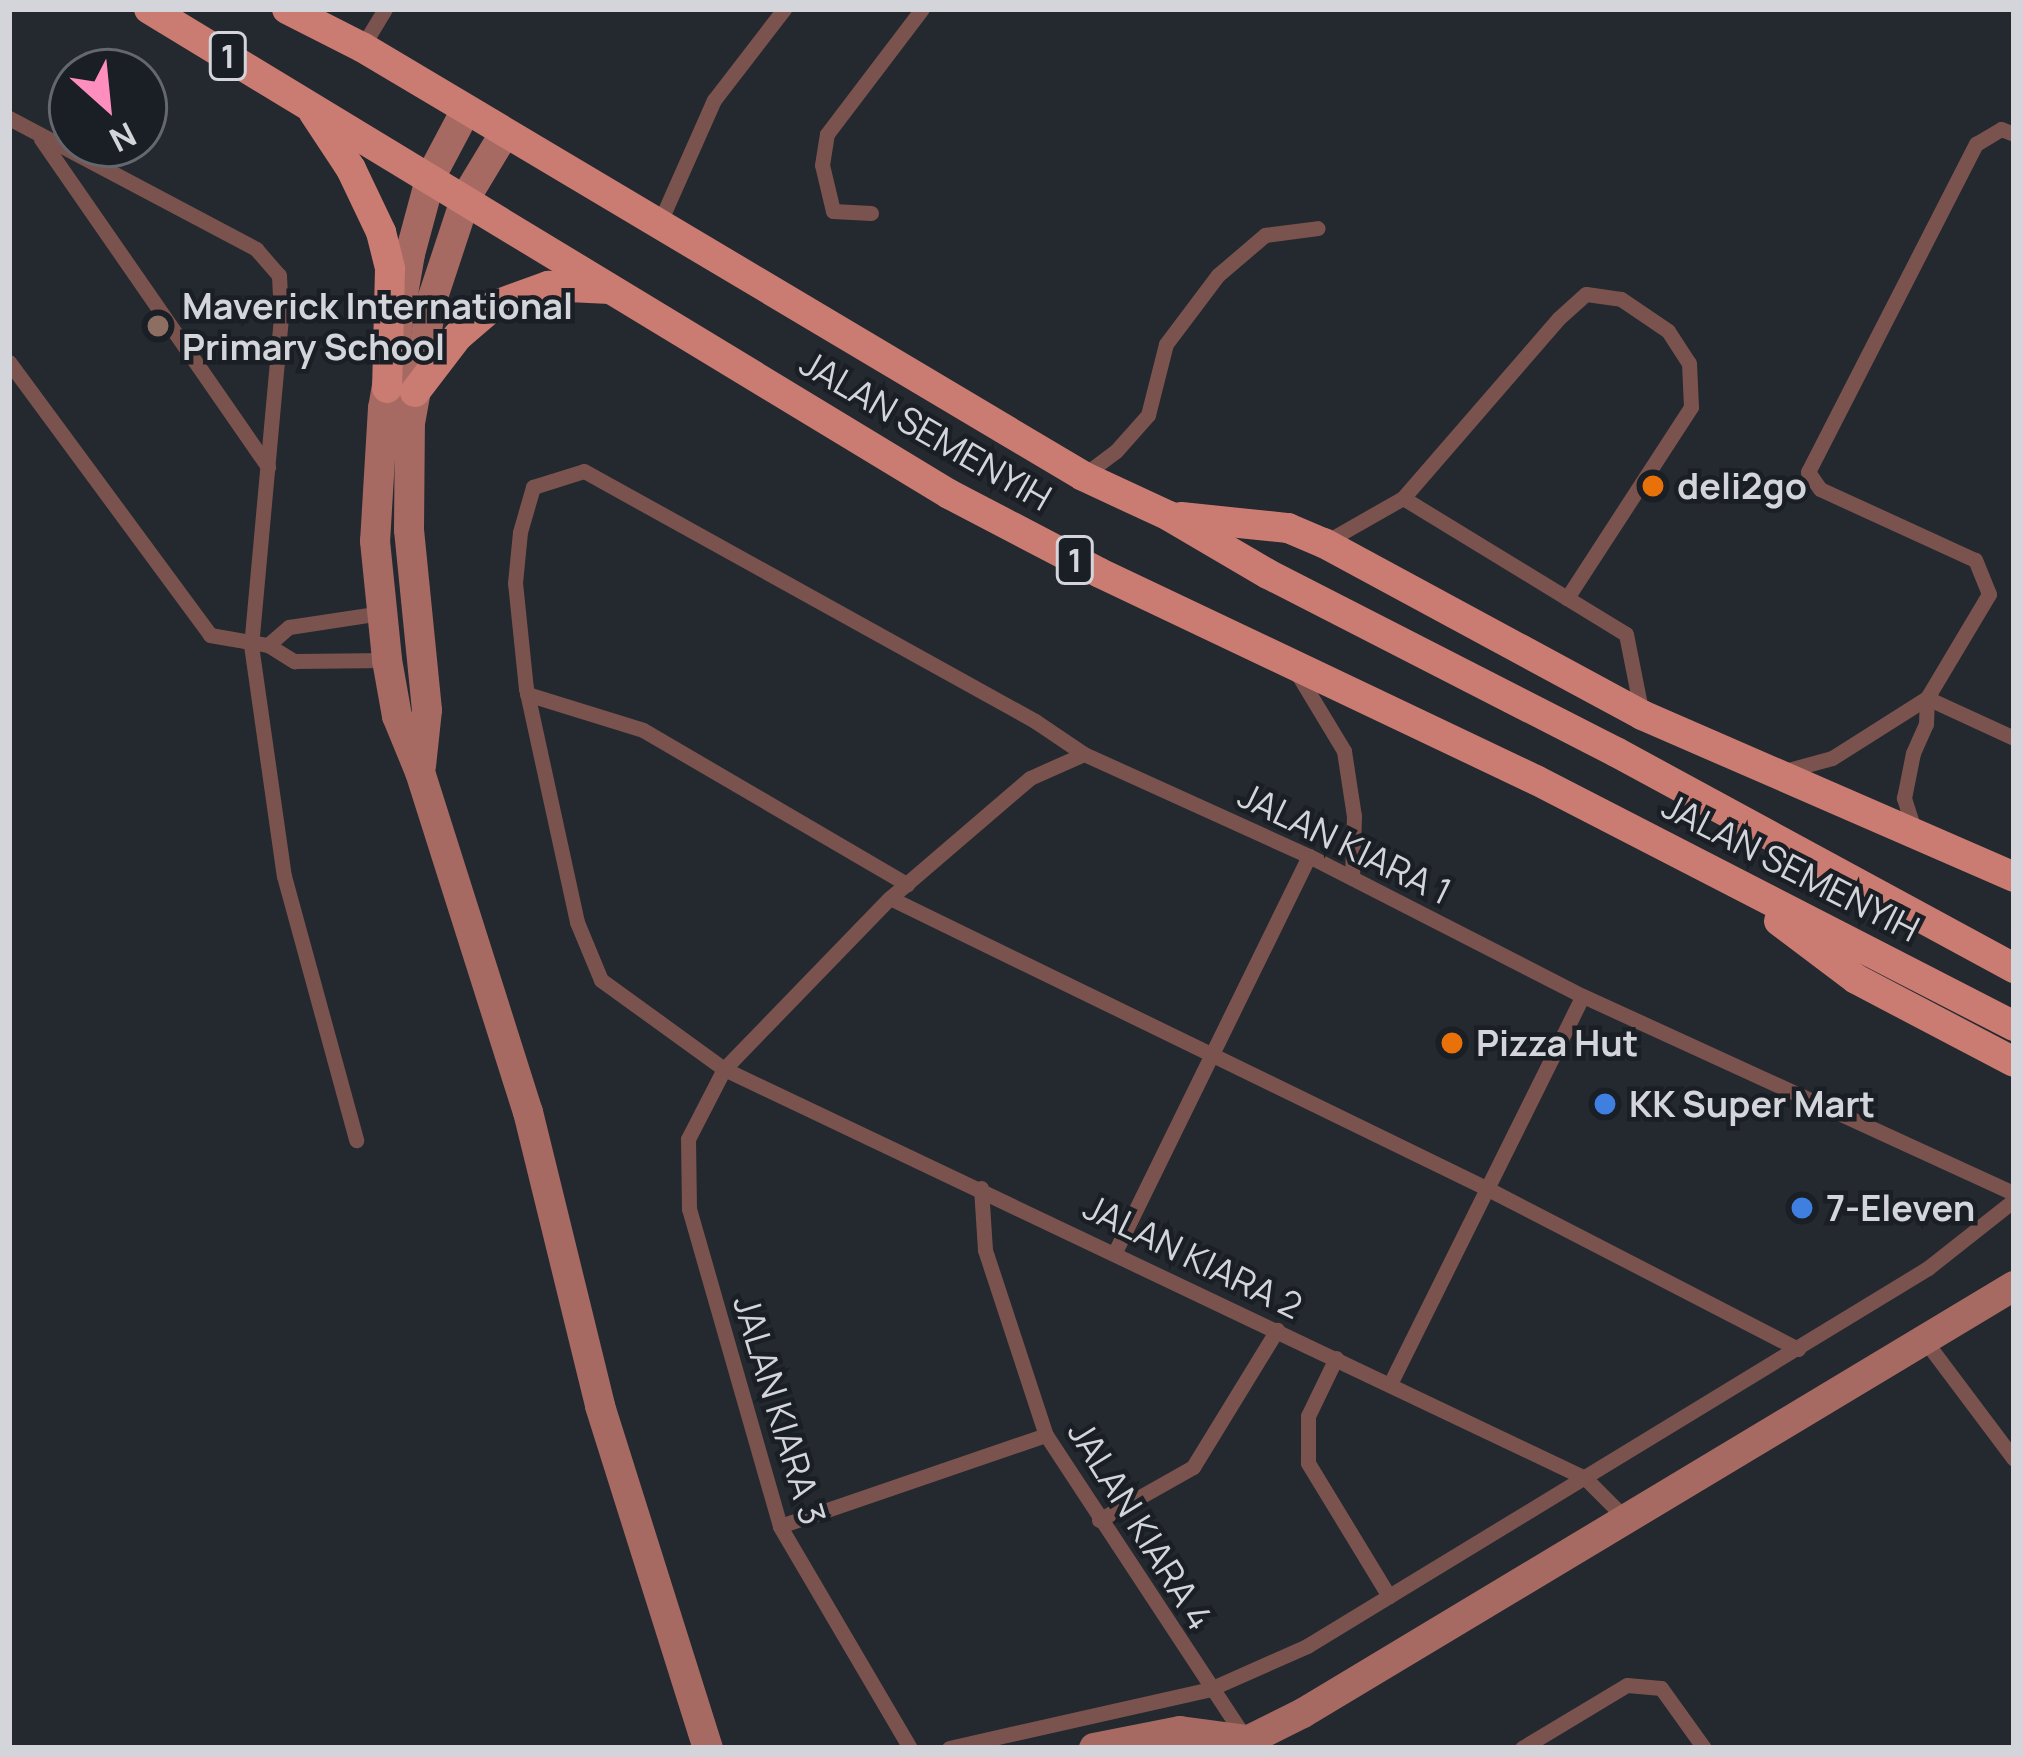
<!DOCTYPE html>
<style>
body{margin:0}
#map{position:relative;width:2023px;height:1757px;overflow:hidden;background:#24282f;font-family:Manrope,sans-serif}
div>[style]{position:absolute}
.lane>*{height:15px;margin:-7.5px;padding:0 7.5px;transform-origin:7.5px;border-radius:7.5px;background:#7a534e}
.secondary>*{height:30px;margin:-15px;padding:0 15px;transform-origin:15px;border-radius:15px;background:#a76a62}
.primary>*{height:30px;margin:-15px;padding:0 15px;transform-origin:15px;border-radius:15px;background:#cb7c72}
.dots>*{width:33px;height:33px;translate:-50% -50%;box-sizing:border-box;border:6px solid #1a1e25;border-radius:50%}
span{translate:-50% -50%;white-space:nowrap;text-align:center;line-height:1.15;-webkit-text-stroke:9px #1a1e25;paint-order:stroke}
.shield-label span{padding:3px 9px;background:#1a1e25;border:3px solid;border-radius:9px;-webkit-text-stroke-width:0}
.shield-label{font-size:33px;color:#d3d5da;font-weight:700}
.poi-label{font-size:36px;color:#d3d5da;font-weight:700}
.left{translate:0 -50%;text-align:left}
.street-label{font-size:36px;color:#d3d5da}
.frame{position:absolute;inset:0;border:12px solid #d3d5da;pointer-events:none}
.north{position:absolute;left:48px;top:48px;width:120px;height:120px;box-sizing:border-box;background:#1a1e25;border:3px solid #64676d;border-radius:50%;rotate:153deg;font-size:33px;font-weight:700;line-height:48px;text-align:center;color:#d3d5da}
.north::after{content:'';display:block;margin:auto;width:42px;height:54px;background:#fe8ebd;clip-path:polygon(50% 0,100% 100%,50% 72%,0 100%)}
</style>
<div id="map">
<div class="lane">
<div style="left:362px;top:47px;width:44px;rotate:-58.8deg"></div>
<div style="left:9px;top:118px;width:280px;rotate:27.9deg"></div>
<div style="left:256px;top:249px;width:35px;rotate:49deg"></div>
<div style="left:279px;top:275px;width:42px;rotate:87.3deg"></div>
<div style="left:281px;top:317px;width:329px;rotate:95.2deg"></div>
<div style="left:251px;top:645px;width:233px;rotate:81.9deg"></div>
<div style="left:284px;top:876px;width:274px;rotate:74.7deg"></div>
<div style="left:41px;top:139px;width:399px;rotate:55.3deg"></div>
<div style="left:871px;top:213px;width:38px;rotate:-177deg"></div>
<div style="left:833px;top:211px;width:47px;rotate:-103.4deg"></div>
<div style="left:822px;top:165px;width:31px;rotate:-81deg"></div>
<div style="left:827px;top:134px;width:157px;rotate:-52.8deg"></div>
<div style="left:659px;top:224px;width:136px;rotate:-66.1deg"></div>
<div style="left:714px;top:100px;width:115px;rotate:-52.4deg"></div>
<div style="left:9px;top:362px;width:339px;rotate:53.6deg"></div>
<div style="left:210px;top:635px;width:59px;rotate:9.8deg"></div>
<div style="left:268px;top:645px;width:31px;rotate:32deg"></div>
<div style="left:294px;top:661px;width:93px;rotate:-0.6deg"></div>
<div style="left:1084px;top:475px;width:40px;rotate:-37deg"></div>
<div style="left:1116px;top:451px;width:48px;rotate:-48.4deg"></div>
<div style="left:1148px;top:415px;width:73px;rotate:-75.8deg"></div>
<div style="left:1166px;top:344px;width:86px;rotate:-53deg"></div>
<div style="left:1218px;top:275px;width:62px;rotate:-40.4deg"></div>
<div style="left:1265px;top:235px;width:53px;rotate:-7.5deg"></div>
<div style="left:1403px;top:498px;width:238px;rotate:-49.1deg"></div>
<div style="left:1559px;top:318px;width:36px;rotate:-42deg"></div>
<div style="left:1586px;top:294px;width:35px;rotate:8deg"></div>
<div style="left:1621px;top:299px;width:57px;rotate:34.2deg"></div>
<div style="left:1668px;top:331px;width:38px;rotate:57deg"></div>
<div style="left:1689px;top:363px;width:44px;rotate:87.4deg"></div>
<div style="left:1691px;top:407px;width:228px;rotate:123deg"></div>
<div style="left:1324px;top:543px;width:91px;rotate:-29.7deg"></div>
<div style="left:1403px;top:498px;width:261px;rotate:31.4deg"></div>
<div style="left:1626px;top:634px;width:83px;rotate:78.8deg"></div>
<div style="left:268px;top:645px;width:28px;rotate:-41deg"></div>
<div style="left:289px;top:627px;width:94px;rotate:-8.6deg"></div>
<div style="left:1297px;top:673px;width:91px;rotate:58.9deg"></div>
<div style="left:1344px;top:751px;width:66px;rotate:81.3deg"></div>
<div style="left:1354px;top:816px;width:62px;rotate:91.8deg"></div>
<div style="left:527px;top:694px;width:121px;rotate:17.2deg"></div>
<div style="left:643px;top:730px;width:306px;rotate:30.3deg"></div>
<div style="left:1927px;top:698px;width:96px;rotate:24.7deg"></div>
<div style="left:1781px;top:772px;width:53px;rotate:-15.4deg"></div>
<div style="left:1832px;top:758px;width:112px;rotate:-32.3deg"></div>
<div style="left:1914px;top:829px;width:33px;rotate:-108deg"></div>
<div style="left:1904px;top:798px;width:46px;rotate:-78.7deg"></div>
<div style="left:1913px;top:753px;width:32px;rotate:-66deg"></div>
<div style="left:1926px;top:724px;width:26px;rotate:-88deg"></div>
<div style="left:1927px;top:698px;width:121px;rotate:-59.2deg"></div>
<div style="left:1989px;top:594px;width:37px;rotate:-112deg"></div>
<div style="left:1975px;top:560px;width:170px;rotate:-155.4deg"></div>
<div style="left:1820px;top:489px;width:21px;rotate:-125deg"></div>
<div style="left:1808px;top:472px;width:369px;rotate:-62.9deg"></div>
<div style="left:1976px;top:144px;width:29px;rotate:-31deg"></div>
<div style="left:2001px;top:129px;width:14px;rotate:21deg"></div>
<div style="left:890px;top:898px;width:665px;rotate:25.95deg"></div>
<div style="left:1488px;top:1189px;width:349px;rotate:27.3deg"></div>
<div style="left:981px;top:1188px;width:62px;rotate:86.3deg"></div>
<div style="left:985px;top:1250px;width:195px;rotate:71.8deg"></div>
<div style="left:1046px;top:1435px;width:364px;rotate:56.7deg"></div>
<div style="left:1115px;top:1252px;width:441px;rotate:-63.9deg"></div>
<div style="left:1923px;top:1338px;width:151px;rotate:53.1deg"></div>
<div style="left:1336px;top:1358px;width:64px;rotate:115.8deg"></div>
<div style="left:1308px;top:1416px;width:47px;rotate:90deg"></div>
<div style="left:1308px;top:1463px;width:156px;rotate:58.7deg"></div>
<div style="left:1390px;top:1384px;width:433px;rotate:-63.6deg"></div>
<div style="left:1623px;top:1516px;width:54px;rotate:-135deg"></div>
<div style="left:1585px;top:1478px;width:953px;rotate:-154.59deg"></div>
<div style="left:724px;top:1069px;width:152px;rotate:-144.1deg"></div>
<div style="left:601px;top:980px;width:63px;rotate:-112.5deg"></div>
<div style="left:577px;top:922px;width:239px;rotate:-102.3deg"></div>
<div style="left:526px;top:689px;width:107px;rotate:-95.9deg"></div>
<div style="left:515px;top:583px;width:51px;rotate:-84.4deg"></div>
<div style="left:520px;top:532px;width:47px;rotate:-73.9deg"></div>
<div style="left:533px;top:487px;width:53px;rotate:-17.4deg"></div>
<div style="left:584px;top:471px;width:516px;rotate:29deg"></div>
<div style="left:1035px;top:721px;width:59px;rotate:34deg"></div>
<div style="left:1084px;top:754px;width:247px;rotate:24.4deg"></div>
<div style="left:1309px;top:856px;width:308px;rotate:27.1deg"></div>
<div style="left:1583px;top:996px;width:474px;rotate:24.6deg"></div>
<div style="left:1099px;top:1520px;width:108px;rotate:-29.4deg"></div>
<div style="left:1193px;top:1467px;width:161px;rotate:-58.5deg"></div>
<div style="left:780px;top:1526px;width:281px;rotate:-18.9deg"></div>
<div style="left:910px;top:1748px;width:257px;rotate:-120.4deg"></div>
<div style="left:780px;top:1526px;width:330px;rotate:-106deg"></div>
<div style="left:689px;top:1209px;width:70px;rotate:-90.8deg"></div>
<div style="left:688px;top:1139px;width:79px;rotate:-62.8deg"></div>
<div style="left:724px;top:1069px;width:238px;rotate:-45.9deg"></div>
<div style="left:890px;top:898px;width:184px;rotate:-40.6deg"></div>
<div style="left:1030px;top:778px;width:59px;rotate:-24deg"></div>
<div style="left:949px;top:1748px;width:268px;rotate:-12.7deg"></div>
<div style="left:1210px;top:1689px;width:106px;rotate:-23.9deg"></div>
<div style="left:1307px;top:1646px;width:727px;rotate:-31.33deg"></div>
<div style="left:1928px;top:1268px;width:110px;rotate:-38.3deg"></div>
<div style="left:1522px;top:1748px;width:122px;rotate:-31deg"></div>
<div style="left:1627px;top:1685px;width:34px;rotate:5deg"></div>
<div style="left:1661px;top:1688px;width:74px;rotate:54.4deg"></div>
</div>
<div class="secondary">
<div style="left:466px;top:110px;width:75px;rotate:117.9deg"></div>
<div style="left:431px;top:176px;width:81px;rotate:105.1deg"></div>
<div style="left:410px;top:254px;width:156px;rotate:99.9deg"></div>
<div style="left:383px;top:408px;width:133px;rotate:93.4deg"></div>
<div style="left:375px;top:541px;width:120px;rotate:84.2deg"></div>
<div style="left:387px;top:660px;width:57px;rotate:79.9deg"></div>
<div style="left:397px;top:716px;width:61px;rotate:67.7deg"></div>
<div style="left:420px;top:772px;width:357px;rotate:72.4deg"></div>
<div style="left:528px;top:1112px;width:303px;rotate:76.2deg"></div>
<div style="left:600px;top:1406px;width:359px;rotate:72.5deg"></div>
<div style="left:421px;top:766px;width:56px;rotate:-83.9deg"></div>
<div style="left:427px;top:710px;width:181px;rotate:-95.7deg"></div>
<div style="left:409px;top:530px;width:107px;rotate:-89.5deg"></div>
<div style="left:410px;top:423px;width:128px;rotate:-79.7deg"></div>
<div style="left:433px;top:297px;width:105px;rotate:-71.7deg"></div>
<div style="left:466px;top:197px;width:74px;rotate:-58.9deg"></div>
<div style="left:1094px;top:1748px;width:88px;rotate:-11.2deg"></div>
<div style="left:1180px;top:1731px;width:68px;rotate:7.7deg"></div>
<div style="left:1233px;top:1748px;width:78px;rotate:-26.6deg"></div>
<div style="left:1303px;top:1713px;width:829px;rotate:-30.99deg"></div>
</div>
<div class="primary">
<div style="left:149px;top:9px;width:936px;rotate:31.23deg"></div>
<div style="left:949px;top:494px;width:170px;rotate:27.6deg"></div>
<div style="left:1100px;top:573px;width:483px;rotate:25.4deg"></div>
<div style="left:1536px;top:780px;width:538px;rotate:27.23deg"></div>
<div style="left:287px;top:9px;width:84px;rotate:26.9deg"></div>
<div style="left:362px;top:47px;width:839px;rotate:30.75deg"></div>
<div style="left:1083px;top:476px;width:95px;rotate:24.9deg"></div>
<div style="left:1169px;top:516px;width:115px;rotate:30.4deg"></div>
<div style="left:1268px;top:574px;width:391px;rotate:27.1deg"></div>
<div style="left:1616px;top:752px;width:453px;rotate:28.5deg"></div>
<div style="left:314px;top:113px;width:67px;rotate:56.5deg"></div>
<div style="left:351px;top:169px;width:70px;rotate:64.5deg"></div>
<div style="left:381px;top:232px;width:38px;rotate:76deg"></div>
<div style="left:390px;top:269px;width:119px;rotate:91.4deg"></div>
<div style="left:415px;top:392px;width:71px;rotate:-52.5deg"></div>
<div style="left:458px;top:336px;width:46px;rotate:-40.6deg"></div>
<div style="left:493px;top:306px;width:59px;rotate:-20deg"></div>
<div style="left:548px;top:286px;width:62px;rotate:2.8deg"></div>
<div style="left:1181px;top:517px;width:108px;rotate:5.9deg"></div>
<div style="left:1288px;top:528px;width:39px;rotate:23deg"></div>
<div style="left:1324px;top:543px;width:362px;rotate:28.4deg"></div>
<div style="left:1642px;top:715px;width:406px;rotate:23.5deg"></div>
<div style="left:1779px;top:921px;width:96px;rotate:37deg"></div>
<div style="left:1856px;top:979px;width:178px;rotate:27.7deg"></div>
</div>
<div class="dots">
<div style="left:158px;top:326px;background:#8d6e63"></div>
<div style="left:1653px;top:486px;background:#e8710a"></div>
<div style="left:1452px;top:1043px;background:#e8710a"></div>
<div style="left:1605px;top:1104px;background:#3f7fe0"></div>
<div style="left:1802px;top:1208px;background:#3f7fe0"></div>
</div>
<div class="shield-label">
<span style="left:228px;top:56px">1</span>
<span style="left:1075px;top:560px">1</span>
</div>
<div class="poi-label">
<span class="left" style="left:182px;top:326px">Maverick International<br>Primary School</span>
<span class="left" style="left:1677px;top:486px">deli2go</span>
<span class="left" style="left:1476px;top:1043px">Pizza Hut</span>
<span class="left" style="left:1629px;top:1104px">KK Super Mart</span>
<span class="left" style="left:1826px;top:1208px">7-Eleven</span>
</div>
<div class="street-label">
<span style="left:926px;top:430px;rotate:30deg">JALAN SEMENYIH</span>
<span style="left:1345px;top:843px;rotate:26deg">JALAN KIARA 1</span>
<span style="left:1791px;top:867px;rotate:27deg">JALAN SEMENYIH</span>
<span style="left:1193px;top:1256px;rotate:26deg">JALAN KIARA 2</span>
<span style="left:780px;top:1410px;rotate:73deg">JALAN KIARA 3</span>
<span style="left:1141px;top:1525px;rotate:58deg">JALAN KIARA 4</span>
</div>
<div class="frame"></div>
<div class="north">N</div>
</div>
